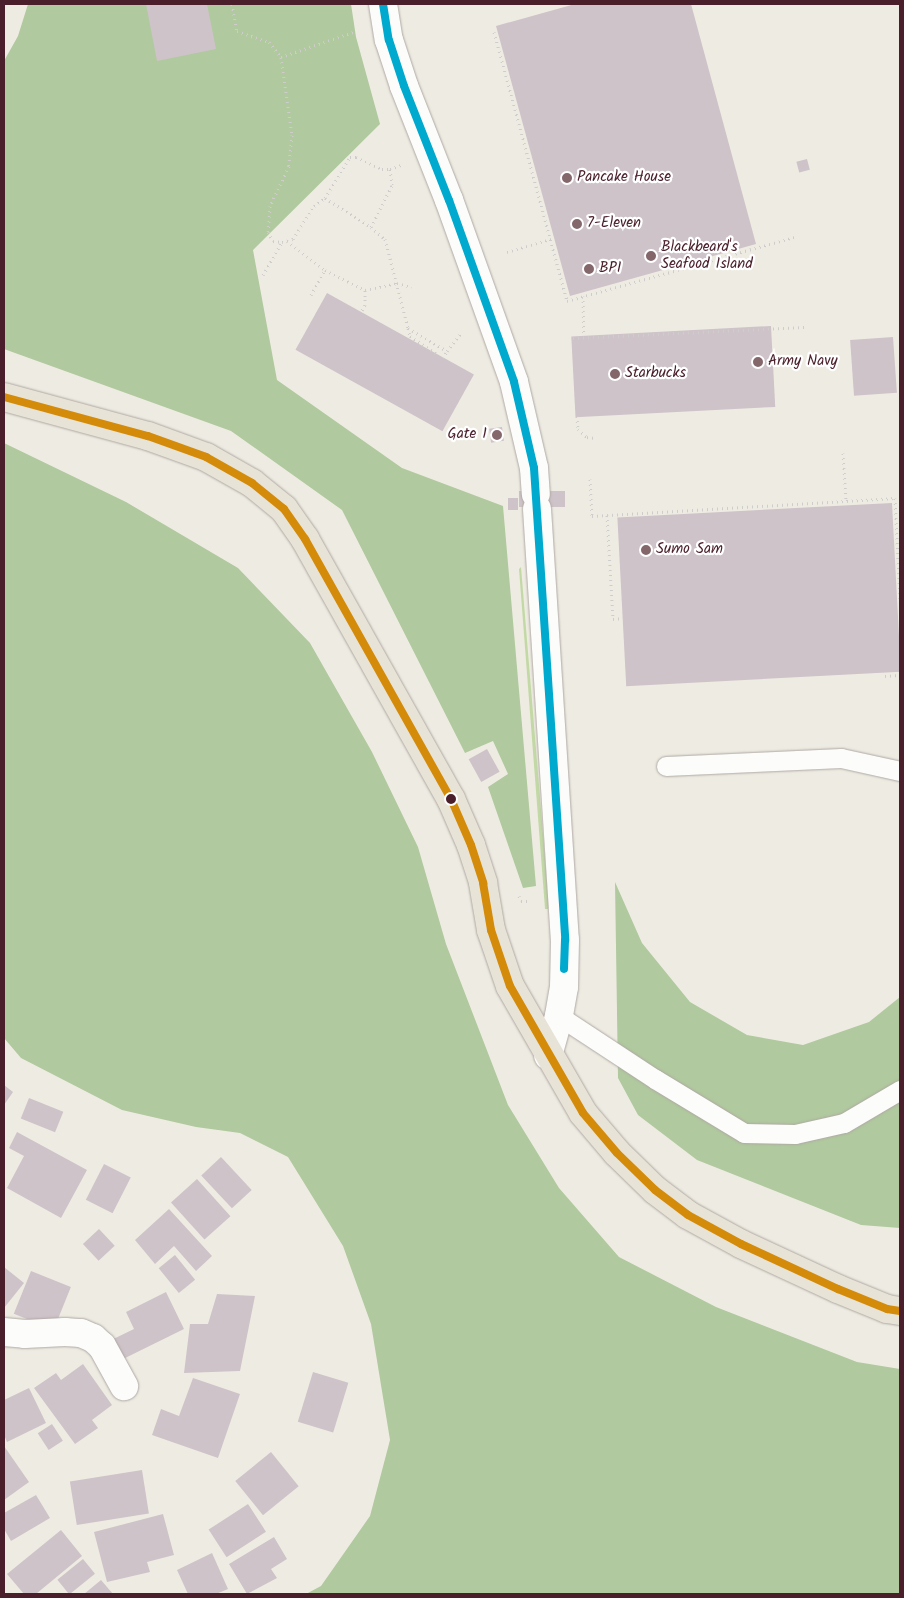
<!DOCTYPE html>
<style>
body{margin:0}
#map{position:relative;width:904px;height:1598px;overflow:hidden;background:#eeece2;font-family:Kalam,sans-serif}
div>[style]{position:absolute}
.green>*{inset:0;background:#c2d9a6}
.forest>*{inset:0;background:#b0c99e}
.building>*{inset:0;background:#cec3c9;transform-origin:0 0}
.path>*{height:3px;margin-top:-1.5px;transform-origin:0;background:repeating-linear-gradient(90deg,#cfcdcb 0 1px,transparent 0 5px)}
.roads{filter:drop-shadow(0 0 1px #afa8a4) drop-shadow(0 0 1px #afa8a4)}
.service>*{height:19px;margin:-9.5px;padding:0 9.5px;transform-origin:9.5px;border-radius:9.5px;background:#fcfcfb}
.minor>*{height:28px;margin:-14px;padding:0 14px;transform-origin:14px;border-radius:14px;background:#fcfcfb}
.tertiary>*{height:28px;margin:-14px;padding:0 14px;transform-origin:14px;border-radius:14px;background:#fcfcfb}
.primary>*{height:28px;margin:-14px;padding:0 14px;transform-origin:14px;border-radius:14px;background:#e8e3d7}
.bus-1>*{height:8px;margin:-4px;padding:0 4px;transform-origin:4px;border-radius:4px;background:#00a9ce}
.bus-2>*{height:8px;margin:-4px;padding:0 4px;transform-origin:4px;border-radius:4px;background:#d48b09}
.dots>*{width:14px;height:14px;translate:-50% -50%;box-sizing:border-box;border:2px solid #fff;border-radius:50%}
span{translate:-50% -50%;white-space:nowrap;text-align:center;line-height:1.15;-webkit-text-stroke:4.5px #fff;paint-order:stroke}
.poi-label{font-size:15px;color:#4a1f2b}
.left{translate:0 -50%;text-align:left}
.right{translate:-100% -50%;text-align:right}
.frame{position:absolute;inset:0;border:5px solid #4a1f2b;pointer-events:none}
</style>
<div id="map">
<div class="green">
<div style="clip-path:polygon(521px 567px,549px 907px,548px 909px,545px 909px,519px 569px)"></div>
</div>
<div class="forest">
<div style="clip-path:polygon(28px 4px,351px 4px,356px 37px,380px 124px,253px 250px,277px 380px,402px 468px,503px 506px,536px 886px,523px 888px,488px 787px,508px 774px,493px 741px,465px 753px,342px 510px,231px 431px,4px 349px,4px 61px,18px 36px)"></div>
<div style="clip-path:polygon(4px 443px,126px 502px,238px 568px,310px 643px,372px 752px,418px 847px,446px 944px,508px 1105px,559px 1188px,619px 1257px,716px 1307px,857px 1362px,900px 1369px,900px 1594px,306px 1594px,321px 1586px,370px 1516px,390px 1440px,371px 1324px,343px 1246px,288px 1157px,240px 1133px,196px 1127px,122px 1110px,21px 1058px,4px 1038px)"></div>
<div style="clip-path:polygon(615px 882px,642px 943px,690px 1002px,747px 1035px,803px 1045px,869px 1022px,900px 997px,900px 1228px,861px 1225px,697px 1160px,638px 1115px,618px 1078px)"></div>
</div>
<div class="building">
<div style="clip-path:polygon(146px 4px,207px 4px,216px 49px,157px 61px)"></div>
<div style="clip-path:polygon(575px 4px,691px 4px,756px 244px,570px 296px,496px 26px)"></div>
<div style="left:807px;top:159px;width:11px;height:11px;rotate:75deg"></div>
<div style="left:327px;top:293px;width:168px;height:65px;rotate:29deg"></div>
<div style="left:771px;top:326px;width:81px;height:200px;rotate:87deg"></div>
<div style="left:893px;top:337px;width:56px;height:43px;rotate:86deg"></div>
<div style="left:502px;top:427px;width:14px;height:13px;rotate:82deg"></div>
<div style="left:565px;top:491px;width:16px;height:46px;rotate:90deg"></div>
<div style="left:508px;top:498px;width:10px;height:12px"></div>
<div style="left:892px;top:503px;width:169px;height:275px;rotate:87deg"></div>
<div style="left:487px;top:749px;width:26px;height:21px;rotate:61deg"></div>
<div style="clip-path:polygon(4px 1085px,13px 1092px,4px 1105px)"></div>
<div style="left:29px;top:1098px;width:37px;height:22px;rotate:22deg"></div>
<div style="clip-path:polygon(17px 1132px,87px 1170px,61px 1218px,7px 1188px,24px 1156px,9px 1148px)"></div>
<div style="left:221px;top:1157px;width:45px;height:27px;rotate:47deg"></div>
<div style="left:104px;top:1164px;width:30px;height:40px;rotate:27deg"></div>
<div style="left:197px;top:1179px;width:50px;height:35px;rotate:48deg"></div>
<div style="clip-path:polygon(169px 1209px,212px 1256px,196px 1271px,174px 1246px,155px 1264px,135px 1240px)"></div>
<div style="left:99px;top:1229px;width:23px;height:22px;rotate:47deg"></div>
<div style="left:175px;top:1255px;width:32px;height:21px;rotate:51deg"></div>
<div style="clip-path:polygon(4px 1267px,24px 1283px,4px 1308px)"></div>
<div style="left:31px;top:1271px;width:43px;height:46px;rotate:22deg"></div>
<div style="clip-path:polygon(166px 1292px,184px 1329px,115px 1363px,105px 1343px,134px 1329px,126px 1312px)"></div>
<div style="clip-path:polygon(217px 1294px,255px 1296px,240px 1371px,184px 1373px,190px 1324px,208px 1324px)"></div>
<div style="clip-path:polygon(83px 1364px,112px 1405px,92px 1420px,98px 1428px,75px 1444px,34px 1388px,56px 1373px,61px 1380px)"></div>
<div style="left:313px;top:1372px;width:37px;height:52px;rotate:17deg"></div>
<div style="clip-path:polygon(193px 1378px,240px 1394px,218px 1458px,152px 1435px,161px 1409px,179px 1416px)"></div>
<div style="clip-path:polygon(29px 1388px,46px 1423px,7px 1442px,4px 1435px,4px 1400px)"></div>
<div style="left:52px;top:1424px;width:20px;height:17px;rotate:57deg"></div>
<div style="clip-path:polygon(4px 1446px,29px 1482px,4px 1500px)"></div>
<div style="left:271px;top:1452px;width:44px;height:46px;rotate:51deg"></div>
<div style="left:142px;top:1470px;width:44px;height:73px;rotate:81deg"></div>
<div style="clip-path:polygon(36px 1495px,50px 1518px,11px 1541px,4px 1529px,4px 1513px)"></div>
<div style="left:248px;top:1504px;width:33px;height:47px;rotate:57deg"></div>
<div style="clip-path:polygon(163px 1514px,174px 1555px,147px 1562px,150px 1572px,107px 1582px,94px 1532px)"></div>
<div style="clip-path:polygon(61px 1530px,82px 1556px,36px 1594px,24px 1594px,7px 1574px)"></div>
<div style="clip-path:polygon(274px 1537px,287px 1559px,271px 1569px,277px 1578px,247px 1594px,229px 1564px)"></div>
<div style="clip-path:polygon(212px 1553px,228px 1589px,216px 1594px,188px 1594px,177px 1570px)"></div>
<div style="left:83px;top:1559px;width:19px;height:33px;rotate:51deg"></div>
<div style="clip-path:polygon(101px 1580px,113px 1594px,84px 1594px)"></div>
</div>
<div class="path">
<div style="left:232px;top:4px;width:27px;rotate:80deg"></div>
<div style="left:237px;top:31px;width:34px;rotate:19deg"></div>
<div style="left:269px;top:42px;width:19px;rotate:51deg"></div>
<div style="left:281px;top:57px;width:79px;rotate:82deg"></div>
<div style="left:292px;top:135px;width:31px;rotate:96deg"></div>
<div style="left:289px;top:166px;width:44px;rotate:115.4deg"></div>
<div style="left:270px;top:206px;width:26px;rotate:94deg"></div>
<div style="left:268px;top:232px;width:10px;rotate:61deg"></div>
<div style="left:273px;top:241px;width:9px;rotate:6deg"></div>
<div style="left:282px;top:242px;width:11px;rotate:-15deg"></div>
<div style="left:293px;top:239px;width:39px;rotate:-58deg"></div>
<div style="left:314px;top:206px;width:14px;rotate:-36deg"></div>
<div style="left:325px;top:198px;width:48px;rotate:-58.6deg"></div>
<div style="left:350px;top:157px;width:6px"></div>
<div style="left:356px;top:157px;width:29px;rotate:25deg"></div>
<div style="left:382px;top:169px;width:8px"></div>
<div style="left:390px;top:169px;width:12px;rotate:-20deg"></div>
<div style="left:494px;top:32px;width:279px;rotate:74.8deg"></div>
<div style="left:567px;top:301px;width:237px;rotate:-15.7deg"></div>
<div style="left:281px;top:57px;width:79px;rotate:-19.1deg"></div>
<div style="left:325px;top:198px;width:54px;rotate:32.2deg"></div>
<div style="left:371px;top:227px;width:18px;rotate:41deg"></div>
<div style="left:385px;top:239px;width:92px;rotate:75.5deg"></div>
<div style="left:408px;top:328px;width:45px;rotate:30.5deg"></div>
<div style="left:447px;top:351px;width:24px;rotate:-52deg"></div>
<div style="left:371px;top:227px;width:47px;rotate:-63.4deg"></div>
<div style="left:392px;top:185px;width:16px;rotate:-97deg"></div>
<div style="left:287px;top:241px;width:48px;rotate:37.3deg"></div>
<div style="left:325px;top:270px;width:45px;rotate:26.6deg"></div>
<div style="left:365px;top:290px;width:15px;rotate:90deg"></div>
<div style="left:365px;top:305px;width:8px;rotate:120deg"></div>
<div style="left:507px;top:252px;width:46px;rotate:-16.5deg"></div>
<div style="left:263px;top:275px;width:38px;rotate:-60deg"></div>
<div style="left:365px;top:290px;width:33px;rotate:-12deg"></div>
<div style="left:397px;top:283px;width:15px;rotate:16deg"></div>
<div style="left:311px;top:295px;width:29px;rotate:-61deg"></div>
<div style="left:583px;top:296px;width:39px;rotate:89deg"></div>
<div style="left:408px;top:328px;width:8px;rotate:76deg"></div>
<div style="left:410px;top:336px;width:34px;rotate:34deg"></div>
<div style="left:573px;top:338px;width:232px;rotate:-2.7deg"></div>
<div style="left:443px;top:358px;width:8px;rotate:-60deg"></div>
<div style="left:577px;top:416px;width:13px;rotate:86deg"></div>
<div style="left:578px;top:429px;width:12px;rotate:42deg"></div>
<div style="left:587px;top:437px;width:8px;rotate:7deg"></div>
<div style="left:843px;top:453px;width:48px;rotate:86.4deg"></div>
<div style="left:590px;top:479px;width:37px;rotate:87deg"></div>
<div style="left:592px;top:516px;width:304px;rotate:-3.4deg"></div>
<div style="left:895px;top:498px;width:102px;rotate:87.2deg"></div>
<div style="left:607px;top:515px;width:104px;rotate:86.7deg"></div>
<div style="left:613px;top:619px;width:10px;rotate:-6deg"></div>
<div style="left:885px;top:676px;width:15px;rotate:-4deg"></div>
<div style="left:519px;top:896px;width:5px;rotate:68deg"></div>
<div style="left:521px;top:901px;width:10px"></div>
</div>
<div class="roads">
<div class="service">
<div style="left:666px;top:766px;width:175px;rotate:-2.6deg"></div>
<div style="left:841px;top:758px;width:60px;rotate:12.4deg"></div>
<div style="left:559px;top:1016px;width:115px;rotate:33.3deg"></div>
<div style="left:655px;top:1079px;width:104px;rotate:31.2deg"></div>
<div style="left:744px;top:1133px;width:51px;rotate:1.1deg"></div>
<div style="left:795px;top:1134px;width:50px;rotate:-12.7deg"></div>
<div style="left:844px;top:1123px;width:65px;rotate:-30.5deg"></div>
</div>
<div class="minor">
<div style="left:4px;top:1332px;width:21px;rotate:5deg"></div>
<div style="left:25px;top:1334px;width:40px;rotate:-2.9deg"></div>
<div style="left:65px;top:1332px;width:16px;rotate:4deg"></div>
<div style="left:81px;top:1333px;width:13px;rotate:23deg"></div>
<div style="left:93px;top:1338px;width:12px;rotate:42deg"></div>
<div style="left:102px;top:1346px;width:46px;rotate:61.2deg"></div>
</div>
<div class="tertiary">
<div style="left:383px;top:4px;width:36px;rotate:81deg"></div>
<div style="left:389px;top:40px;width:48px;rotate:71.9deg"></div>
<div style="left:404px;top:86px;width:123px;rotate:68.5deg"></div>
<div style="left:449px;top:200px;width:193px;rotate:70.3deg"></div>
<div style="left:514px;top:382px;width:88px;rotate:76.9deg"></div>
<div style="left:534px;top:468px;width:26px;rotate:86deg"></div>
<div style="left:537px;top:509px;width:432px;rotate:86.3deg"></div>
<div style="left:565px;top:940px;width:47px;rotate:91.2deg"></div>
<div style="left:564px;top:987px;width:29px;rotate:100deg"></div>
<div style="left:559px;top:1016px;width:41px;rotate:105.4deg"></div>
</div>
<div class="primary">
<div style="left:4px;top:397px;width:149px;rotate:15.2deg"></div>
<div style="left:148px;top:436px;width:62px;rotate:19.9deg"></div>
<div style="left:206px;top:457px;width:53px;rotate:29.5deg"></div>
<div style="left:252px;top:483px;width:41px;rotate:39.1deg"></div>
<div style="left:284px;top:509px;width:37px;rotate:55deg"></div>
<div style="left:305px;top:539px;width:298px;rotate:60.7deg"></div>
<div style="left:451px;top:799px;width:50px;rotate:66.5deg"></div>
<div style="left:471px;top:845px;width:40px;rotate:72deg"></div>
<div style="left:483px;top:883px;width:48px;rotate:80.3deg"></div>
<div style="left:491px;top:930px;width:59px;rotate:71.3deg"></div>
<div style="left:510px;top:986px;width:146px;rotate:60.1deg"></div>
<div style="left:583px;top:1113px;width:52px;rotate:49.6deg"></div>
<div style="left:617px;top:1153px;width:53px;rotate:44.2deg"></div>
<div style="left:655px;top:1190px;width:41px;rotate:37.1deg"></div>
<div style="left:688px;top:1215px;width:60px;rotate:28.7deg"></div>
<div style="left:741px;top:1244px;width:107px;rotate:24.9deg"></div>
<div style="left:838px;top:1289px;width:53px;rotate:22.2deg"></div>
<div style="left:887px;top:1309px;width:13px;rotate:9deg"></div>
</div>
</div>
<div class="bus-1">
<div style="left:383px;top:4px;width:36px;rotate:81deg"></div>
<div style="left:389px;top:40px;width:48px;rotate:71.9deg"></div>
<div style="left:404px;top:86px;width:123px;rotate:68.5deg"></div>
<div style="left:449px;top:200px;width:193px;rotate:70.3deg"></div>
<div style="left:514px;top:382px;width:88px;rotate:76.9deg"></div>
<div style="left:534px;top:468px;width:473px;rotate:86.2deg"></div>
<div style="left:565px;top:940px;width:29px;rotate:92deg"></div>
</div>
<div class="bus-2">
<div style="left:4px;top:397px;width:149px;rotate:15.2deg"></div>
<div style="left:148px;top:436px;width:62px;rotate:19.9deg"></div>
<div style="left:206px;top:457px;width:53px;rotate:29.5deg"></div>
<div style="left:252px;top:483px;width:41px;rotate:39.1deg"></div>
<div style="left:284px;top:509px;width:37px;rotate:55deg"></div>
<div style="left:305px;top:539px;width:298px;rotate:60.7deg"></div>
<div style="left:451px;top:799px;width:50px;rotate:66.5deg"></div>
<div style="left:471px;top:845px;width:40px;rotate:72deg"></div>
<div style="left:483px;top:883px;width:48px;rotate:80.3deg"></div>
<div style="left:491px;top:930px;width:59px;rotate:71.3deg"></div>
<div style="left:510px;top:986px;width:146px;rotate:60.1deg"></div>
<div style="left:583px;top:1113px;width:52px;rotate:49.6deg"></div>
<div style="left:617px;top:1153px;width:53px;rotate:44.2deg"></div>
<div style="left:655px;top:1190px;width:41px;rotate:37.1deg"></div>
<div style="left:688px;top:1215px;width:60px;rotate:28.7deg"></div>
<div style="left:741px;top:1244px;width:107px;rotate:24.9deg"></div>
<div style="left:838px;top:1289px;width:53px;rotate:22.2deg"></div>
<div style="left:887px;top:1309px;width:13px;rotate:9deg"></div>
</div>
<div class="dots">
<div style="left:567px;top:178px;background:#83676b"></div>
<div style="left:577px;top:224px;background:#83676b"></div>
<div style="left:651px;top:256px;background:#83676b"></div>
<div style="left:589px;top:269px;background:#83676b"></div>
<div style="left:758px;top:362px;background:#83676b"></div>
<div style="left:615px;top:374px;background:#83676b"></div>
<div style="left:497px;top:435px;background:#83676b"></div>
<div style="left:646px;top:550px;background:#83676b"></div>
<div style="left:451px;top:799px;background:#4a1f2b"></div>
</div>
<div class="poi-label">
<span class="left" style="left:577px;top:178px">Pancake House</span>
<span class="left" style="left:587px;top:224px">7-Eleven</span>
<span class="left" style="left:661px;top:256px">Blackbeard's<br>Seafood Island</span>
<span class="left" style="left:599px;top:269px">BPI</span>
<span class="left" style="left:768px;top:362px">Army Navy</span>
<span class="left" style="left:625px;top:374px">Starbucks</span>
<span class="right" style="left:487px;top:435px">Gate 1</span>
<span class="left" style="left:656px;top:550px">Sumo Sam</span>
</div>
<div class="frame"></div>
</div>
